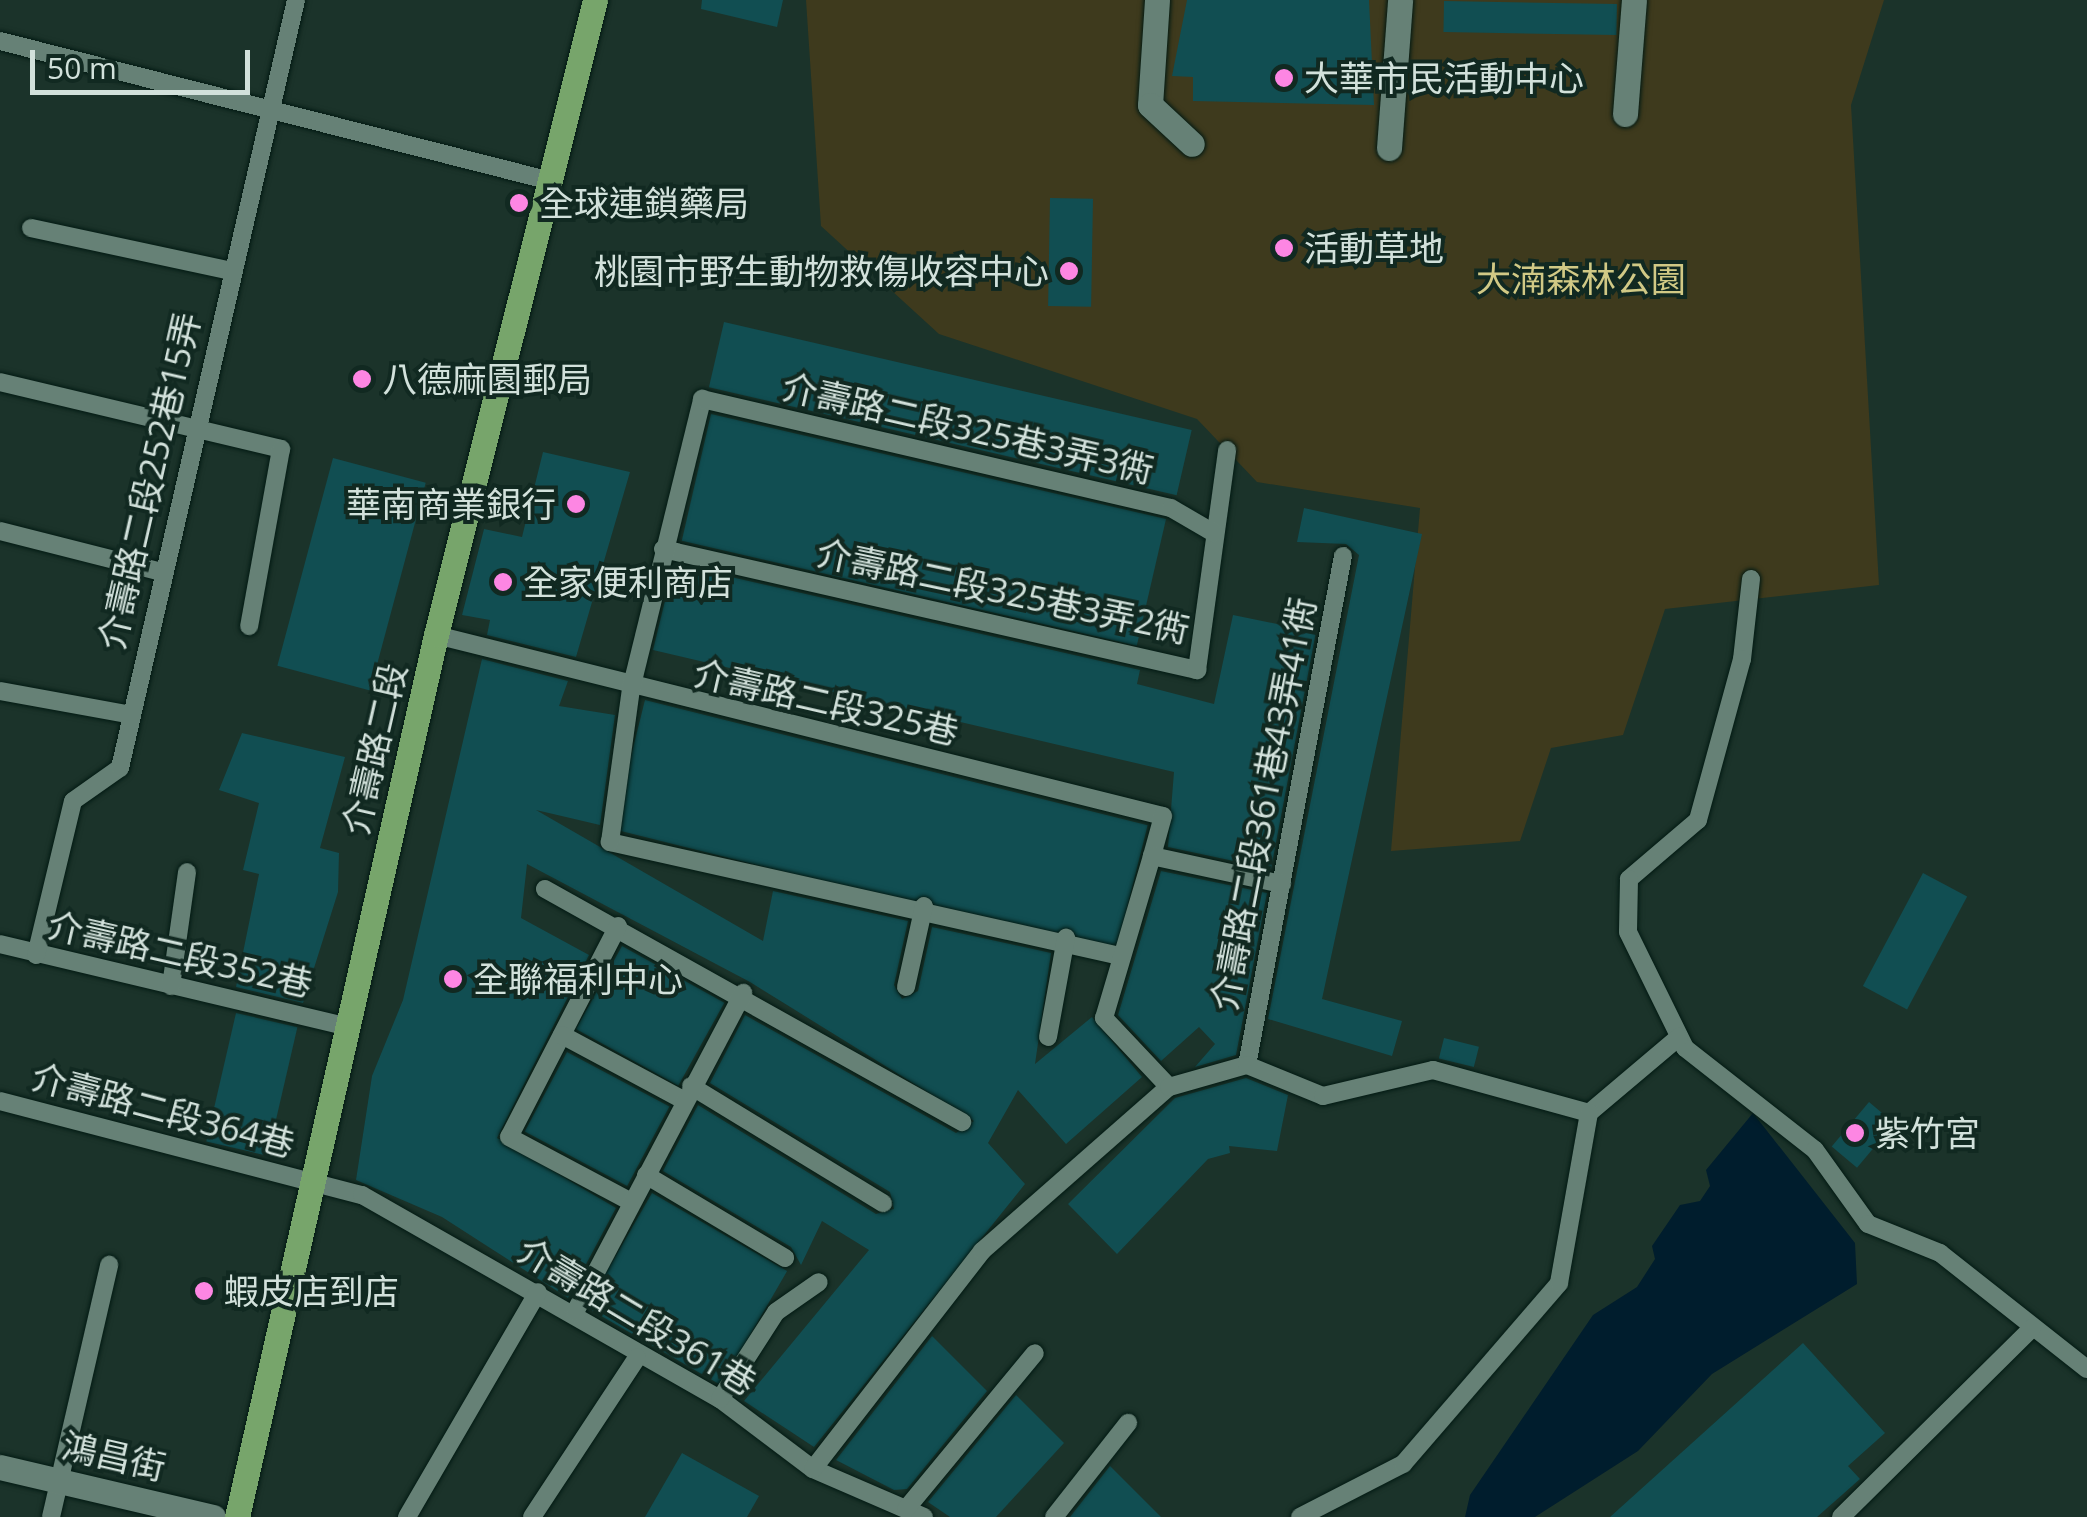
<!DOCTYPE html>
<meta charset="utf-8">
<style>
body{margin:0}
#map{position:relative;width:2087px;height:1517px;overflow:hidden;background:#1b332a;font-family:"Open Sans","Noto Sans TC",sans-serif}
div>[style]{position:absolute}
.green>*{inset:0;background:#3e3a1d}
.water>*{inset:0;background:#001d2d}
.building>*{inset:0;background:#114e52;transform-origin:0 0}
.roads{filter:drop-shadow(0 0 2px #031a13) drop-shadow(0 0 2px #031a13)}
.lane>*{height:18px;margin:-9px;padding:0 9px;transform-origin:9px;border-radius:9px;background:#668176}
.street>*{height:25px;margin:-12.5px;padding:0 12.5px;transform-origin:12.5px;border-radius:12.5px;background:#668176}
.primary>*{height:25px;margin:-12.5px;padding:0 12.5px;transform-origin:12.5px;border-radius:12.5px;background:#77a56b}
.dots>*{width:28px;height:28px;translate:-50% -50%;box-sizing:border-box;border:5px solid #112921;border-radius:50%}
span{translate:-50% -50%;white-space:nowrap;text-align:center;line-height:1.15;-webkit-text-stroke:8px #112921;paint-order:stroke}
.poi-label{font-size:35px;color:#d2e1db}
.left{translate:0 -50%;text-align:left}
.right{translate:-100% -50%;text-align:right}
.park-label{font-size:35px;color:#d1c985}
.street-label{font-size:35px;color:#d2e1db}
.scale{position:absolute;left:30px;top:50px;width:220px;height:45px;box-sizing:border-box;border:5px solid #d2e1db;border-top:0;padding-left:12px;font-size:30px;line-height:35px;white-space:nowrap;color:#d2e1db;-webkit-text-stroke:8px #112921;paint-order:stroke}
</style>
<div id="map">
<div class="green">
<div style="clip-path:polygon(806px 0,1884px 0,1851px 105px,1879px 585px,1665px 609px,1623px 735px,1551px 748px,1520px 841px,1391px 851px,1420px 508px,1257px 482px,1197px 419px,939px 334px,821px 226px)"></div>
</div>
<div class="water">
<div style="clip-path:polygon(1753px 1113px,1855px 1243px,1857px 1284px,1712px 1374px,1638px 1451px,1535px 1517px,1465px 1517px,1470px 1495px,1593px 1315px,1637px 1287px,1655px 1259px,1652px 1246px,1680px 1205px,1700px 1201px,1710px 1186px,1706px 1170px)"></div>
</div>
<div class="building">
<div style="clip-path:polygon(702px 0,783px 0,777px 27px,701px 9px)"></div>
<div style="clip-path:polygon(1187px 0,1369px 0,1374px 105px,1193px 101px,1193px 77px,1172px 76px)"></div>
<div style="left:1444px;top:1px;width:173px;height:31px;rotate:1deg"></div>
<div style="left:1050px;top:198px;width:43px;height:108px;rotate:1deg"></div>
<div style="left:724px;top:322px;width:480px;height:67px;rotate:13deg"></div>
<div style="left:711px;top:414px;width:467px;height:130px;rotate:13deg"></div>
<div style="clip-path:polygon(543px 452px,630px 472px,576px 657px,487px 635px,490px 620px,462px 615px,484px 529px,522px 537px)"></div>
<div style="left:333px;top:458px;width:96px;height:215px;rotate:15deg"></div>
<div style="clip-path:polygon(1304px 508px,1422px 534px,1322px 999px,1402px 1021px,1392px 1056px,1268px 1019px,1359px 555px,1346px 544px,1297px 542px)"></div>
<div style="clip-path:polygon(674px 564px,1140px 670px,1137px 684px,1214px 704px,1233px 615px,1316px 632px,1271px 869px,1168px 847px,1174px 772px,653px 650px)"></div>
<div style="clip-path:polygon(482px 659px,568px 681px,559px 706px,615px 715px,600px 825px,536px 810px,763px 941px,773px 891px,908px 921px,894px 985px,902px 999px,918px 991px,932px 927px,1051px 953px,1035px 1064px,1092px 1017px,1142px 1077px,1066px 1144px,1018px 1090px,988px 1143px,1025px 1184px,814px 1447px,744px 1401px,869px 1250px,822px 1221px,801px 1265px,791px 1247px,663px 1171px,698px 1105px,876px 1214px,894px 1209px,890px 1192px,710px 1083px,745px 1015px,956px 1133px,974px 1121px,750px 982px,527px 864px,521px 918px,589px 955px,497px 1138px,616px 1208px,568px 1298px,442px 1217px,356px 1180px,372px 1076px,403px 1000px)"></div>
<div style="left:645px;top:700px;width:518px;height:133px;rotate:14deg"></div>
<div style="clip-path:polygon(242px 733px,345px 757px,320px 848px,339px 853px,338px 892px,303px 1003px,236px 987px,259px 874px,243px 870px,259px 803px,219px 790px)"></div>
<div style="clip-path:polygon(1161px 871px,1267px 893px,1236px 1055px,1195px 1067px,1215px 1044px,1199px 1027px,1161px 1061px,1118px 1015px)"></div>
<div style="left:1923px;top:873px;width:50px;height:128px;rotate:28deg"></div>
<div style="left:622px;top:946px;width:117px;height:95px;rotate:29deg"></div>
<div style="left:236px;top:1013px;width:63px;height:132px;rotate:13deg"></div>
<div style="left:1444px;top:1038px;width:36px;height:21px;rotate:14deg"></div>
<div style="left:567px;top:1052px;width:116px;height:90px;rotate:28deg"></div>
<div style="clip-path:polygon(1246px 1078px,1288px 1095px,1277px 1151px,1229px 1146px,1230px 1153px,1208px 1159px,1117px 1254px,1068px 1204px,1175px 1098px)"></div>
<div style="left:1869px;top:1102px;width:33px;height:58px;rotate:40deg"></div>
<div style="left:652px;top:1193px;width:156px;height:132px;rotate:30deg"></div>
<div style="clip-path:polygon(932px 1336px,987px 1391px,907px 1489px,894px 1490px,836px 1460px)"></div>
<div style="clip-path:polygon(1803px 1343px,1885px 1433px,1848px 1466px,1860px 1479px,1817px 1517px,1610px 1517px)"></div>
<div style="clip-path:polygon(1016px 1395px,1064px 1443px,996px 1517px,950px 1517px,928px 1502px)"></div>
<div style="clip-path:polygon(682px 1453px,759px 1496px,747px 1517px,645px 1517px)"></div>
<div style="clip-path:polygon(1110px 1466px,1161px 1517px,1070px 1517px)"></div>
</div>
<div class="roads">
<div class="lane">
<div style="left:0;top:41px;width:569px;rotate:14.26deg"></div>
<div style="left:31px;top:228px;width:205px;rotate:12.1deg"></div>
<div style="left:0;top:382px;width:289px;rotate:13.4deg"></div>
<div style="left:281px;top:449px;width:180px;rotate:100.2deg"></div>
<div style="left:0;top:531px;width:167px;rotate:14.2deg"></div>
<div style="left:663px;top:549px;width:548px;rotate:12.77deg"></div>
<div style="left:1197px;top:670px;width:222px;rotate:-82.2deg"></div>
<div style="left:1751px;top:579px;width:81px;rotate:96.4deg"></div>
<div style="left:1742px;top:659px;width:167px;rotate:105.3deg"></div>
<div style="left:1698px;top:820px;width:91px;rotate:139.5deg"></div>
<div style="left:1629px;top:879px;width:53px;rotate:91.1deg"></div>
<div style="left:1628px;top:932px;width:129px;rotate:63.8deg"></div>
<div style="left:1685px;top:1048px;width:165px;rotate:38.1deg"></div>
<div style="left:1815px;top:1150px;width:91px;rotate:54.4deg"></div>
<div style="left:1868px;top:1224px;width:78px;rotate:21.9deg"></div>
<div style="left:1940px;top:1253px;width:187px;rotate:38.3deg"></div>
<div style="left:436px;top:635px;width:749px;rotate:13.98deg"></div>
<div style="left:1163px;top:816px;width:41px;rotate:105.4deg"></div>
<div style="left:0;top:691px;width:128px;rotate:10.3deg"></div>
<div style="left:545px;top:889px;width:478px;rotate:29.2deg"></div>
<div style="left:618px;top:926px;width:237px;rotate:117.3deg"></div>
<div style="left:509px;top:1137px;width:138px;rotate:28deg"></div>
<div style="left:0;top:944px;width:355px;rotate:13.4deg"></div>
<div style="left:36px;top:955px;width:158px;rotate:-76.5deg"></div>
<div style="left:73px;top:801px;width:57px;rotate:-35.1deg"></div>
<div style="left:120px;top:768px;width:788px;rotate:-77.09deg"></div>
<div style="left:1120px;top:956px;width:523px;rotate:-167.4deg"></div>
<div style="left:610px;top:842px;width:154px;rotate:-82.2deg"></div>
<div style="left:631px;top:689px;width:299px;rotate:-76.2deg"></div>
<div style="left:702px;top:399px;width:481px;rotate:13.1deg"></div>
<div style="left:1171px;top:508px;width:50px;rotate:30.2deg"></div>
<div style="left:171px;top:986px;width:115px;rotate:-82deg"></div>
<div style="left:906px;top:987px;width:83px;rotate:-77.5deg"></div>
<div style="left:562px;top:1035px;width:137px;rotate:28.2deg"></div>
<div style="left:1048px;top:1037px;width:101px;rotate:-79.7deg"></div>
<div style="left:1247px;top:1065px;width:518px;rotate:-79.32deg"></div>
<div style="left:691px;top:1086px;width:225px;rotate:31.4deg"></div>
<div style="left:1169px;top:1087px;width:95px;rotate:-133.3deg"></div>
<div style="left:1104px;top:1018px;width:169px;rotate:-73.5deg"></div>
<div style="left:1152px;top:856px;width:133px;rotate:12.2deg"></div>
<div style="left:0;top:1101px;width:374px;rotate:14.6deg"></div>
<div style="left:362px;top:1195px;width:412px;rotate:29.7deg"></div>
<div style="left:720px;top:1399px;width:116px;rotate:37deg"></div>
<div style="left:813px;top:1469px;width:121px;rotate:23.4deg"></div>
<div style="left:1589px;top:1113px;width:118px;rotate:-40.2deg"></div>
<div style="left:646px;top:1175px;width:162px;rotate:30.8deg"></div>
<div style="left:575px;top:1312px;width:361px;rotate:-62.2deg"></div>
<div style="left:720px;top:1399px;width:103px;rotate:-57.2deg"></div>
<div style="left:776px;top:1312px;width:52px;rotate:-34.9deg"></div>
<div style="left:813px;top:1469px;width:276px;rotate:-52.2deg"></div>
<div style="left:982px;top:1251px;width:249px;rotate:-41.3deg"></div>
<div style="left:1169px;top:1087px;width:81px;rotate:-15.8deg"></div>
<div style="left:1247px;top:1065px;width:82px;rotate:22.2deg"></div>
<div style="left:1323px;top:1096px;width:113px;rotate:-13.3deg"></div>
<div style="left:1433px;top:1070px;width:162px;rotate:15.4deg"></div>
<div style="left:906px;top:1509px;width:202px;rotate:-50.4deg"></div>
<div style="left:51px;top:1517px;width:259px;rotate:-77deg"></div>
<div style="left:407px;top:1517px;width:260px;rotate:-59.8deg"></div>
<div style="left:532px;top:1517px;width:191px;rotate:-56.6deg"></div>
<div style="left:1054px;top:1517px;width:120px;rotate:-51.8deg"></div>
<div style="left:1300px;top:1517px;width:116px;rotate:-27.2deg"></div>
<div style="left:1403px;top:1464px;width:239px;rotate:-49.2deg"></div>
<div style="left:1559px;top:1283px;width:173px;rotate:-80deg"></div>
<div style="left:1841px;top:1517px;width:269px;rotate:-44.7deg"></div>
</div>
<div class="street">
<div style="left:1157px;top:0;width:105px;rotate:93.8deg"></div>
<div style="left:1150px;top:105px;width:57px;rotate:42.9deg"></div>
<div style="left:1625px;top:114px;width:114px;rotate:-85.5deg"></div>
<div style="left:1389px;top:148px;width:148px;rotate:-85.7deg"></div>
<div style="left:0;top:1467px;width:219px;rotate:13.2deg"></div>
</div>
<div class="primary">
<div style="left:237px;top:1517px;width:904px;rotate:-77.29deg"></div>
<div style="left:436px;top:635px;width:655px;rotate:-75.94deg"></div>
</div>
</div>
<div class="dots">
<div style="left:1284px;top:78px;background:#fd86e3"></div>
<div style="left:519px;top:203px;background:#fd86e3"></div>
<div style="left:1284px;top:248px;background:#fd86e3"></div>
<div style="left:1069px;top:271px;background:#fd86e3"></div>
<div style="left:362px;top:379px;background:#fd86e3"></div>
<div style="left:576px;top:504px;background:#fd86e3"></div>
<div style="left:503px;top:582px;background:#fd86e3"></div>
<div style="left:453px;top:979px;background:#fd86e3"></div>
<div style="left:1855px;top:1133px;background:#fd86e3"></div>
<div style="left:204px;top:1291px;background:#fd86e3"></div>
</div>
<div class="poi-label">
<span class="left" style="left:1304px;top:78px">大華市民活動中心</span>
<span class="left" style="left:539px;top:203px">全球連鎖藥局</span>
<span class="left" style="left:1304px;top:248px">活動草地</span>
<span class="right" style="left:1049px;top:271px">桃園市野生動物救傷收容中心</span>
<span class="left" style="left:382px;top:379px">八德麻園郵局</span>
<span class="right" style="left:556px;top:504px">華南商業銀行</span>
<span class="left" style="left:523px;top:582px">全家便利商店</span>
<span class="left" style="left:473px;top:979px">全聯福利中心</span>
<span class="left" style="left:1875px;top:1133px">紫竹宮</span>
<span class="left" style="left:224px;top:1291px">蝦皮店到店</span>
</div>
<div class="park-label">
<span style="left:1581px;top:279px">大湳森林公園</span>
</div>
<div class="street-label">
<span style="left:968px;top:428px;rotate:13deg">介壽路二段325巷3弄3衖</span>
<span style="left:149px;top:481px;rotate:-77deg">介壽路二段252巷15弄</span>
<span style="left:1003px;top:591px;rotate:12deg">介壽路二段325巷3弄2衖</span>
<span style="left:826px;top:702px;rotate:13deg">介壽路二段325巷</span>
<span style="left:374px;top:749px;rotate:-77deg">介壽路二段</span>
<span style="left:1263px;top:804px;rotate:-79deg">介壽路二段361巷43弄41衖</span>
<span style="left:180px;top:954px;rotate:13deg">介壽路二段352巷</span>
<span style="left:163px;top:1110px;rotate:15deg">介壽路二段364巷</span>
<span style="left:637px;top:1316px;rotate:31deg">介壽路二段361巷</span>
<span style="left:114px;top:1456px;rotate:13deg">鴻昌街</span>
</div>
<div class="scale">50 m</div>
</div>
